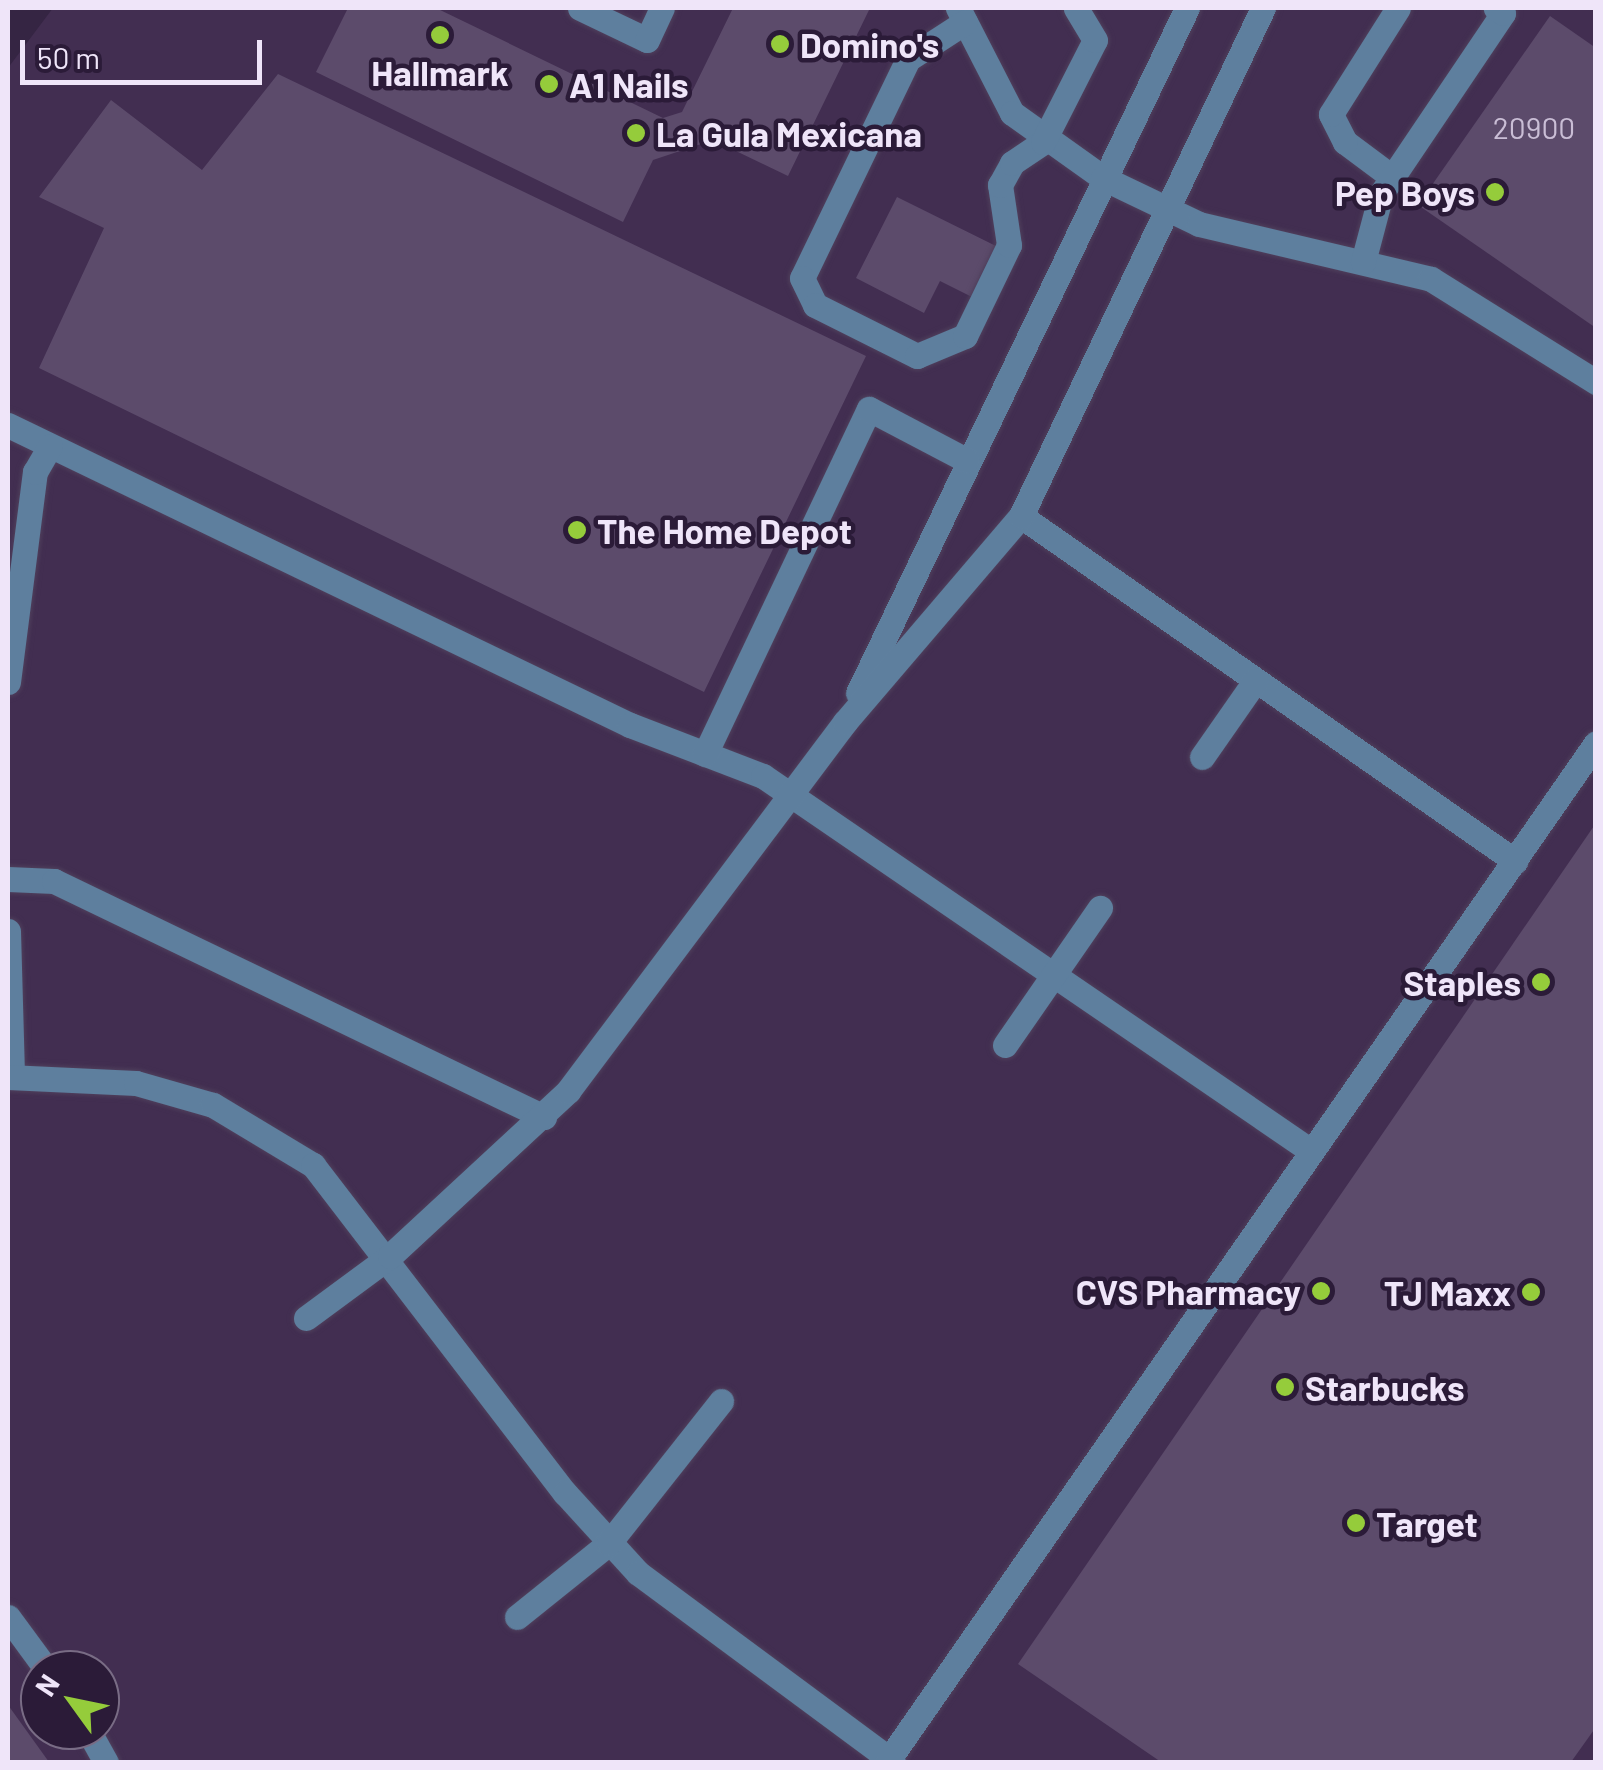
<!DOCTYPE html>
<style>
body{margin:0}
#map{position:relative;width:1603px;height:1770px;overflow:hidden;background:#352543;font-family:Barlow,sans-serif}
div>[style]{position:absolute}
.built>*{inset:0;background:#422e51}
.building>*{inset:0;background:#5c4b6b}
.roads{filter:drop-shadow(0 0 2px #4f405c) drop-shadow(0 0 2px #4f405c)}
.minor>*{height:25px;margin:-12.5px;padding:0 12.5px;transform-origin:12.5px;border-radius:12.5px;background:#5e7f9e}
.dots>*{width:28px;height:28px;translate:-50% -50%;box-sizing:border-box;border:5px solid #2b1b38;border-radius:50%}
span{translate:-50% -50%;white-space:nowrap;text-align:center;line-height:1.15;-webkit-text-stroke:9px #2b1b38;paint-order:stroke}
.number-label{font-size:30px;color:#cabed6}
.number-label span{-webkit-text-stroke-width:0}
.poi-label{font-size:35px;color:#efe5f9;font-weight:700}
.left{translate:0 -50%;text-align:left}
.right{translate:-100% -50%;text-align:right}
.frame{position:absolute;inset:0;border:10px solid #efe5f9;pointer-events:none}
.north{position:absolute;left:20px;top:1650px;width:100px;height:100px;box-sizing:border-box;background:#2b1b38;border:2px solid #796c85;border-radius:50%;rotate:303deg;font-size:28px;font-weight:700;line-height:40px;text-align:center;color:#efe5f9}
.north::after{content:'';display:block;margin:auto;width:35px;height:45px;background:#95cc3b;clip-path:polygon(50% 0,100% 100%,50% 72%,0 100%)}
.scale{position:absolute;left:20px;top:40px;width:242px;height:45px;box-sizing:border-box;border:5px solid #efe5f9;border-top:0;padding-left:12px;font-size:30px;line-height:35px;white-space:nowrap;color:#efe5f9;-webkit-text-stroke:8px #2b1b38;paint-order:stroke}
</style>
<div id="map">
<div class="built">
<div style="clip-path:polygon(evenodd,53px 8px,1595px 8px,1595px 1762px,8px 1762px,8px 68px,53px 8px,40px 1670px,100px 1670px,100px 1730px,40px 1730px,40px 1670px)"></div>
</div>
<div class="building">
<div style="clip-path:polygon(348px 8px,436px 8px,663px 118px,682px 112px,733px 8px,870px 8px,788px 176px,713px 140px,653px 160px,623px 222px,316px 72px)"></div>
<div style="clip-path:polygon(1550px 16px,1596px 48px,1596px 328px,1418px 205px)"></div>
<div style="clip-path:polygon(278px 74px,866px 356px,704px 692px,39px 368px,104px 228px,39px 197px,111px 100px,202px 170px)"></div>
<div style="clip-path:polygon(897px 197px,1000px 248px,974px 298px,940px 281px,924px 313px,856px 278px)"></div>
<div style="clip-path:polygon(1596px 823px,1596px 1727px,1571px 1762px,1161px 1762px,1018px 1664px)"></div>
<div style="clip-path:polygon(8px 1705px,49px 1762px,8px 1762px)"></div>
</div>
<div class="roads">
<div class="minor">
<div style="left:580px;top:8px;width:74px;rotate:25.5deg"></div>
<div style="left:647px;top:40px;width:35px;rotate:-65deg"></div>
<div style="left:958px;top:8px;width:118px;rotate:62.8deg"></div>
<div style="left:1012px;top:113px;width:112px;rotate:35.5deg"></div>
<div style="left:1103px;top:178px;width:106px;rotate:25.6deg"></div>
<div style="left:1199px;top:224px;width:238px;rotate:13.3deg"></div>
<div style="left:1431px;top:279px;width:195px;rotate:32deg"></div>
<div style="left:965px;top:22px;width:68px;rotate:147deg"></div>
<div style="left:908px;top:59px;width:243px;rotate:115.8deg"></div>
<div style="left:802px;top:278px;width:30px;rotate:64deg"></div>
<div style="left:815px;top:305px;width:114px;rotate:26.6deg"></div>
<div style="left:917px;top:356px;width:52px;rotate:-22.6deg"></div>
<div style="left:965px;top:336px;width:101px;rotate:-64.2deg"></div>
<div style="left:1009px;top:245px;width:61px;rotate:-98.5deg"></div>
<div style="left:1000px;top:185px;width:25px;rotate:-61deg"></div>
<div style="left:1012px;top:163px;width:37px;rotate:-34deg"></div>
<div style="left:1043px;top:142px;width:114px;rotate:-63deg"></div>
<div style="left:1095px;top:40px;width:37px;rotate:-121deg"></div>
<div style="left:1392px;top:177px;width:59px;rotate:-143.3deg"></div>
<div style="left:1345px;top:142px;width:31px;rotate:-117deg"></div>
<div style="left:1331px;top:114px;width:125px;rotate:-57.7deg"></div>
<div style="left:1363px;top:262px;width:70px;rotate:-75.2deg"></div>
<div style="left:1381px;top:194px;width:218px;rotate:-56deg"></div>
<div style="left:1503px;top:13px;width:9px;rotate:-144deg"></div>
<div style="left:8px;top:425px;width:691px;rotate:25.75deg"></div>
<div style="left:630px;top:725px;width:142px;rotate:21deg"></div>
<div style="left:763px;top:776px;width:664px;rotate:34.38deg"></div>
<div style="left:1021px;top:516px;width:603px;rotate:34.93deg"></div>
<div style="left:8px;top:682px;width:212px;rotate:-82.7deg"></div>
<div style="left:35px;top:472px;width:30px;rotate:-60deg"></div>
<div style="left:858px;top:693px;width:760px;rotate:-64.35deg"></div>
<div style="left:705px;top:754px;width:382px;rotate:-64.6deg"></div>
<div style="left:869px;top:409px;width:110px;rotate:27.7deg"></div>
<div style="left:1202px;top:757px;width:93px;rotate:-55.1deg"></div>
<div style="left:8px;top:879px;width:46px;rotate:2.5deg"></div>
<div style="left:54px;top:881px;width:544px;rotate:25.72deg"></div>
<div style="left:8px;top:931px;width:146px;rotate:88.4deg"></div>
<div style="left:1005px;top:1045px;width:167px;rotate:-55.3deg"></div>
<div style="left:8px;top:1077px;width:128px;rotate:2.7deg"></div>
<div style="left:136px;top:1083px;width:80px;rotate:15.9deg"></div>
<div style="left:213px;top:1105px;width:117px;rotate:31deg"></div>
<div style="left:313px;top:1165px;width:414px;rotate:52.5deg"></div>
<div style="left:565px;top:1493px;width:108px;rotate:47.6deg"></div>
<div style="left:638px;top:1573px;width:317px;rotate:36.5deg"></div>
<div style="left:306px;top:1318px;width:104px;rotate:-36.4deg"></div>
<div style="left:390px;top:1256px;width:243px;rotate:-42.8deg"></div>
<div style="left:568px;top:1091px;width:461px;rotate:-53.1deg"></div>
<div style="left:845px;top:722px;width:271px;rotate:-49.5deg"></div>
<div style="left:1021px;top:516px;width:563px;rotate:-64.53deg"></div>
<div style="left:8px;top:1617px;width:66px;rotate:53.7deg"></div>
<div style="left:517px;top:1617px;width:118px;rotate:-38.8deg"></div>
<div style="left:609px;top:1543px;width:181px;rotate:-51.7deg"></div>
<div style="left:88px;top:1730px;width:37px;rotate:61deg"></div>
<div style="left:887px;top:1762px;width:1241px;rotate:-55.17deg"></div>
</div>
</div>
<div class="dots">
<div style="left:440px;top:35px;background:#95cc3b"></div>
<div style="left:780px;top:44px;background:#95cc3b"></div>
<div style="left:549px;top:84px;background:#95cc3b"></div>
<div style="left:636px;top:133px;background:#95cc3b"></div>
<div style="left:1495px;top:192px;background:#95cc3b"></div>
<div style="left:577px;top:530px;background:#95cc3b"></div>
<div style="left:1541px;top:982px;background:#95cc3b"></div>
<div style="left:1321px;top:1291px;background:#95cc3b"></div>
<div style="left:1531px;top:1292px;background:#95cc3b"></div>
<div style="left:1285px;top:1387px;background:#95cc3b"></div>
<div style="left:1356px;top:1523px;background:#95cc3b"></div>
</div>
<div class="number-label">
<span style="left:1534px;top:127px">20900</span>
</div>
<div class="poi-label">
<span class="left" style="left:800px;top:44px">Domino's</span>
<span style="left:440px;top:72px">Hallmark</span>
<span class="left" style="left:569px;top:84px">A1 Nails</span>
<span class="left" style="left:656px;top:133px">La Gula Mexicana</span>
<span class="right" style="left:1475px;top:192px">Pep Boys</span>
<span class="left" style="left:597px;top:530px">The Home Depot</span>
<span class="right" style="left:1521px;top:982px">Staples</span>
<span class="right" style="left:1301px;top:1291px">CVS Pharmacy</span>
<span class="right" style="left:1511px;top:1292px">TJ Maxx</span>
<span class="left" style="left:1305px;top:1387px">Starbucks</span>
<span class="left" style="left:1376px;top:1523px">Target</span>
</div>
<div class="frame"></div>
<div class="north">N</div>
<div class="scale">50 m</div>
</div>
